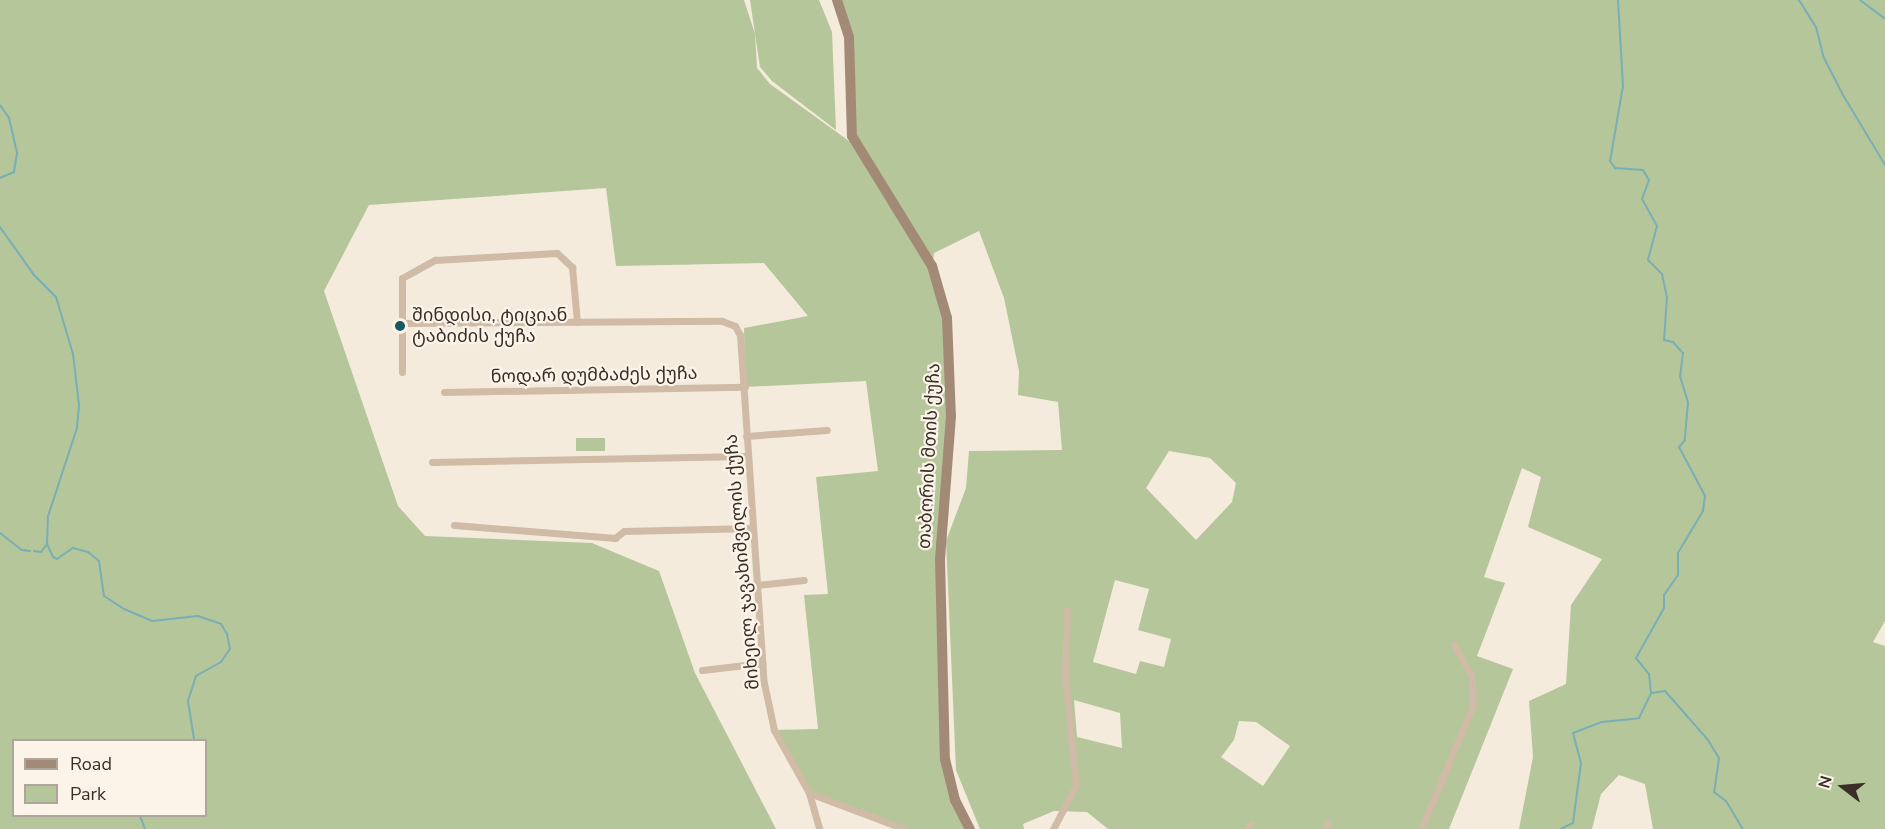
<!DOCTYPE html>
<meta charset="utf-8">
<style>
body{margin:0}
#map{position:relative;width:1885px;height:829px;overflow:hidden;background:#f5ebdc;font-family:"Nunito Sans","Noto Sans Georgian",sans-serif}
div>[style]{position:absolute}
.green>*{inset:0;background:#b5c69a;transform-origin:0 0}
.stream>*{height:2px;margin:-1px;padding:0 1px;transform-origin:1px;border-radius:1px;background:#78afb5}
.minor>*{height:7px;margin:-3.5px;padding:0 3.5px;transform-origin:3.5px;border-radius:3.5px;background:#cfbba6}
.secondary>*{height:10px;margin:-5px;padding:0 5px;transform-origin:5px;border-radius:5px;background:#a38a77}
.dots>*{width:16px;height:16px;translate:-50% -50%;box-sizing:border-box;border:3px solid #fcf4e9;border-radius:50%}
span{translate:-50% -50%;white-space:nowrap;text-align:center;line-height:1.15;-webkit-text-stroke:4.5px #fcf4e9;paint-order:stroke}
.poi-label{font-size:18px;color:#3a2f28}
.left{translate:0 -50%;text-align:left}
.street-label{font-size:18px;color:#3a2f28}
.legend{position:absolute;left:12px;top:739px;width:195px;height:78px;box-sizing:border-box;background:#fcf4e9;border:2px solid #aea59c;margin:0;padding:8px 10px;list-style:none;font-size:18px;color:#3a2f28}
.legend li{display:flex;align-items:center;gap:12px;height:30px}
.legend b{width:30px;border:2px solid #aea59c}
.north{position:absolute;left:1813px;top:757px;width:60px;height:60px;-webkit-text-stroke:4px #fcf4e9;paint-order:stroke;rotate:286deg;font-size:16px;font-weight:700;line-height:24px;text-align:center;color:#3a2f28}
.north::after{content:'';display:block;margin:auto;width:21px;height:27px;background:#3a2f28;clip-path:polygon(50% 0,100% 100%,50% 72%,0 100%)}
</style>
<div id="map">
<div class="green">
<div style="clip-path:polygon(evenodd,0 0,744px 0,755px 34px,757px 68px,770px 84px,849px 141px,850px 41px,837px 0,1885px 0,1885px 621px,1873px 642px,1885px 646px,1885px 829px,1653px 829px,1645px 784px,1619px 775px,1601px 794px,1592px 829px,1519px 829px,1533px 757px,1529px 701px,1566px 684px,1571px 605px,1602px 559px,1528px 527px,1541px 477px,1522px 468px,1484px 577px,1505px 583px,1477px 656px,1513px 669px,1449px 829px,1108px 829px,1087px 812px,1054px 811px,1023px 824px,1024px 829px,980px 829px,956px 770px,946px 541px,966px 488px,969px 451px,1062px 450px,1058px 402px,1018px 395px,1019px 371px,1004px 298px,979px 231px,934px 253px,932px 266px,951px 357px,942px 518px,945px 759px,970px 829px,905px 829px,809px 793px,774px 730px,818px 729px,804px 595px,828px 594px,816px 477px,878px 471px,866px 381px,745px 387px,744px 328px,808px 316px,764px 263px,616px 266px,606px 188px,369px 205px,324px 291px,398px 506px,425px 536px,592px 543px,659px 571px,695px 673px,776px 829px,0 829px,0 0,1169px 451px,1210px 458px,1236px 483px,1232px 502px,1196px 540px,1146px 488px,1169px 451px,0 0,1115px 580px,1149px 589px,1138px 630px,1171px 639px,1164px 667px,1140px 661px,1136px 674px,1093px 662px,1115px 580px,0 0,1074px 700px,1120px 713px,1122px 748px,1077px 737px,1074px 700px,0 0,1239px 721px,1256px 722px,1290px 746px,1263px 786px,1221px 757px,1234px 740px,1239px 721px,0 0,14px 740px,206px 740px,206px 816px,14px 816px,14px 740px)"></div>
<div style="clip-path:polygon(750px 0,819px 0,832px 32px,836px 130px,772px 81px,760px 67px)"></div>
<div style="left:576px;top:438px;width:29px;height:13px"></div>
</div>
<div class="stream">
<div style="left:1618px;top:0;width:86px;rotate:86.7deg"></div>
<div style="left:1623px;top:86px;width:76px;rotate:99.8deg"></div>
<div style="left:1610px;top:161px;width:9px;rotate:54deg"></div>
<div style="left:1615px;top:168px;width:28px;rotate:4deg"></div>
<div style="left:1643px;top:170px;width:12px;rotate:59deg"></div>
<div style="left:1649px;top:180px;width:20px;rotate:110deg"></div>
<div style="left:1642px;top:199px;width:31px;rotate:61deg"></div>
<div style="left:1657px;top:226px;width:35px;rotate:105deg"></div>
<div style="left:1648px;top:260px;width:20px;rotate:45deg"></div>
<div style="left:1662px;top:274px;width:24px;rotate:78deg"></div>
<div style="left:1667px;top:297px;width:43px;rotate:94deg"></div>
<div style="left:1664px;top:340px;width:9px;rotate:13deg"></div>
<div style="left:1673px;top:342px;width:15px;rotate:48deg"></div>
<div style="left:1683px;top:353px;width:23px;rotate:97deg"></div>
<div style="left:1680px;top:376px;width:27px;rotate:73deg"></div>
<div style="left:1688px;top:402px;width:38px;rotate:95deg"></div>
<div style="left:1685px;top:440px;width:9px;rotate:131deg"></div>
<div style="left:1679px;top:447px;width:55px;rotate:62deg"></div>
<div style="left:1705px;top:496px;width:15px;rotate:98deg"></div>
<div style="left:1703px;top:511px;width:49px;rotate:120.8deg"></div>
<div style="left:1678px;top:553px;width:22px;rotate:90deg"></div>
<div style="left:1678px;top:575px;width:24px;rotate:125deg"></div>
<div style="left:1664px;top:595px;width:13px;rotate:90deg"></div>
<div style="left:1664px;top:608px;width:57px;rotate:119.2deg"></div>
<div style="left:1636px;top:658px;width:21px;rotate:51deg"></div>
<div style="left:1649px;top:674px;width:19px;rotate:84deg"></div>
<div style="left:1799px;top:0;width:32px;rotate:58deg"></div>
<div style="left:1816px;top:27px;width:30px;rotate:76deg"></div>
<div style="left:1823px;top:56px;width:44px;rotate:62.9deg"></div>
<div style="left:1843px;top:95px;width:82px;rotate:59deg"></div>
<div style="left:1860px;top:0;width:31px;rotate:37deg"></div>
<div style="left:0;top:105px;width:16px;rotate:55deg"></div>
<div style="left:9px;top:118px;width:36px;rotate:77deg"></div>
<div style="left:17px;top:153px;width:19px;rotate:99deg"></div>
<div style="left:14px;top:172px;width:15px;rotate:157deg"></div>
<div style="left:0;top:227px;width:59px;rotate:54.7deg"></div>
<div style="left:34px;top:275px;width:31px;rotate:45deg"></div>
<div style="left:56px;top:297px;width:59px;rotate:73.4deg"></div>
<div style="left:73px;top:354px;width:51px;rotate:83.3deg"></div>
<div style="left:79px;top:405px;width:23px;rotate:95deg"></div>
<div style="left:77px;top:428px;width:93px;rotate:108.2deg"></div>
<div style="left:48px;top:516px;width:28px;rotate:92deg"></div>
<div style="left:47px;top:544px;width:14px;rotate:65deg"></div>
<div style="left:53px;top:557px;width:4px;rotate:27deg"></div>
<div style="left:57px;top:559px;width:19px;rotate:-35deg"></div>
<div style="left:73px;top:548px;width:16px;rotate:15deg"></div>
<div style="left:88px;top:552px;width:14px;rotate:39deg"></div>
<div style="left:99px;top:561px;width:35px;rotate:82deg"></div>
<div style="left:104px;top:596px;width:24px;rotate:33deg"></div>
<div style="left:124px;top:609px;width:30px;rotate:23deg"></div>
<div style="left:152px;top:621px;width:46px;rotate:-6.2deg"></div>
<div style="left:198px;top:616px;width:24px;rotate:19deg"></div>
<div style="left:221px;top:624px;width:12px;rotate:59deg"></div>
<div style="left:227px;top:634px;width:15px;rotate:79deg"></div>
<div style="left:230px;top:649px;width:16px;rotate:125deg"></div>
<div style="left:221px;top:662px;width:29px;rotate:151deg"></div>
<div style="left:196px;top:676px;width:26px;rotate:108deg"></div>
<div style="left:188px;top:701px;width:39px;rotate:81deg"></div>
<div style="left:0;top:533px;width:28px;rotate:38deg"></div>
<div style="left:22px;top:550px;width:8px;rotate:7deg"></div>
<div style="left:34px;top:551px;width:7px;rotate:8deg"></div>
<div style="left:41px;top:552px;width:10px;rotate:-53deg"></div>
<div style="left:1652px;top:693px;width:13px;rotate:-9deg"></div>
<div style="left:1665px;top:691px;width:65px;rotate:48.7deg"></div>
<div style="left:1708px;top:740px;width:21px;rotate:59deg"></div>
<div style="left:1719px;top:758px;width:34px;rotate:98deg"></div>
<div style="left:1714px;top:792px;width:15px;rotate:37deg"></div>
<div style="left:1726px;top:801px;width:33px;rotate:59deg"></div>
<div style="left:140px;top:816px;width:14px;rotate:69deg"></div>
<div style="left:1561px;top:829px;width:13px;rotate:-27deg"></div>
<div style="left:1573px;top:823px;width:61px;rotate:-82.4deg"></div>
<div style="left:1581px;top:763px;width:31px;rotate:-105deg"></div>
<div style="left:1573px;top:733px;width:31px;rotate:-21deg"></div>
<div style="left:1602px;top:722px;width:37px;rotate:-6deg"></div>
<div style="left:1639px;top:718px;width:28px;rotate:-64deg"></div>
</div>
<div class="minor">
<div style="left:403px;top:323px;width:319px;rotate:-0.4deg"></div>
<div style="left:722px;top:321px;width:14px;rotate:21deg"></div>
<div style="left:735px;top:326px;width:10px;rotate:61deg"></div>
<div style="left:740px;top:335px;width:349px;rotate:86.1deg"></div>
<div style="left:764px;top:683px;width:48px;rotate:78deg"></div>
<div style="left:774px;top:730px;width:72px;rotate:60.9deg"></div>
<div style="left:809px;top:793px;width:103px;rotate:20.6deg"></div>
<div style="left:402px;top:372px;width:94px;rotate:-90deg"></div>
<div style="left:402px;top:278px;width:38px;rotate:-29deg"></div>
<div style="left:435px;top:260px;width:122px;rotate:-3.3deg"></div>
<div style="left:557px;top:253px;width:21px;rotate:43deg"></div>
<div style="left:572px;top:267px;width:55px;rotate:84.8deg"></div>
<div style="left:444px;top:392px;width:301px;rotate:-1deg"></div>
<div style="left:746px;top:436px;width:81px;rotate:-4.2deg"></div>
<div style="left:432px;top:462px;width:315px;rotate:-1.1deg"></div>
<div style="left:454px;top:525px;width:162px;rotate:4.6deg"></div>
<div style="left:615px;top:538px;width:11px;rotate:-38deg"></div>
<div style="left:624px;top:531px;width:128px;rotate:-1.3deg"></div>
<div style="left:757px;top:585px;width:47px;rotate:-6.1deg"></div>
<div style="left:702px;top:670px;width:61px;rotate:-6.5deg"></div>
<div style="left:809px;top:793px;width:37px;rotate:74deg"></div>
<div style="left:1053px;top:829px;width:50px;rotate:-62.4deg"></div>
<div style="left:1076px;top:785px;width:109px;rotate:-95.8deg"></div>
<div style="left:1065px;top:677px;width:67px;rotate:-88.3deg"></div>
<div style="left:1247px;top:829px;width:6px;rotate:-51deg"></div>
<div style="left:1325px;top:829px;width:7px;rotate:-63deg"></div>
<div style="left:1421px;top:829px;width:134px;rotate:-67.2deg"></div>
<div style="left:1473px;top:705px;width:28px;rotate:-92deg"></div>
<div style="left:1472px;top:677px;width:37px;rotate:-119deg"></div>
</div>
<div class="secondary">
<div style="left:837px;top:0;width:39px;rotate:72deg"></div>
<div style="left:849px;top:37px;width:99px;rotate:88.3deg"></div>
<div style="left:852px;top:136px;width:153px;rotate:58.4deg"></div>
<div style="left:932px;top:266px;width:54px;rotate:73.9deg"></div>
<div style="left:947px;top:318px;width:98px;rotate:87.7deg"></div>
<div style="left:951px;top:416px;width:143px;rotate:94.4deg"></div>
<div style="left:940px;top:559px;width:200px;rotate:88.6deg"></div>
<div style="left:945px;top:759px;width:42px;rotate:76.3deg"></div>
<div style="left:955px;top:800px;width:33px;rotate:63deg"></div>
</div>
<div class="dots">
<div style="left:400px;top:326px;background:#185861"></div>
</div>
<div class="poi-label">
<span class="left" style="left:412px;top:326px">შინდისი, ტიციან<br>ტაბიძის ქუჩა</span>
</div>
<div class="street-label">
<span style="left:594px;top:375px;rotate:-1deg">ნოდარ დუმბაძეს ქუჩა</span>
<span style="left:929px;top:456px;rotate:-87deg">თაბორის მთის ქუჩა</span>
<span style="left:742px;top:562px;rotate:-95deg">მიხეილ ჯავახიშვილის ქუჩა</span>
</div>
<ul class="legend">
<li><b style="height:8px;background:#a38a77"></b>Road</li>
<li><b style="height:16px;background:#b5c69a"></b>Park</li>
</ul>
<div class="north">N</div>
</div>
